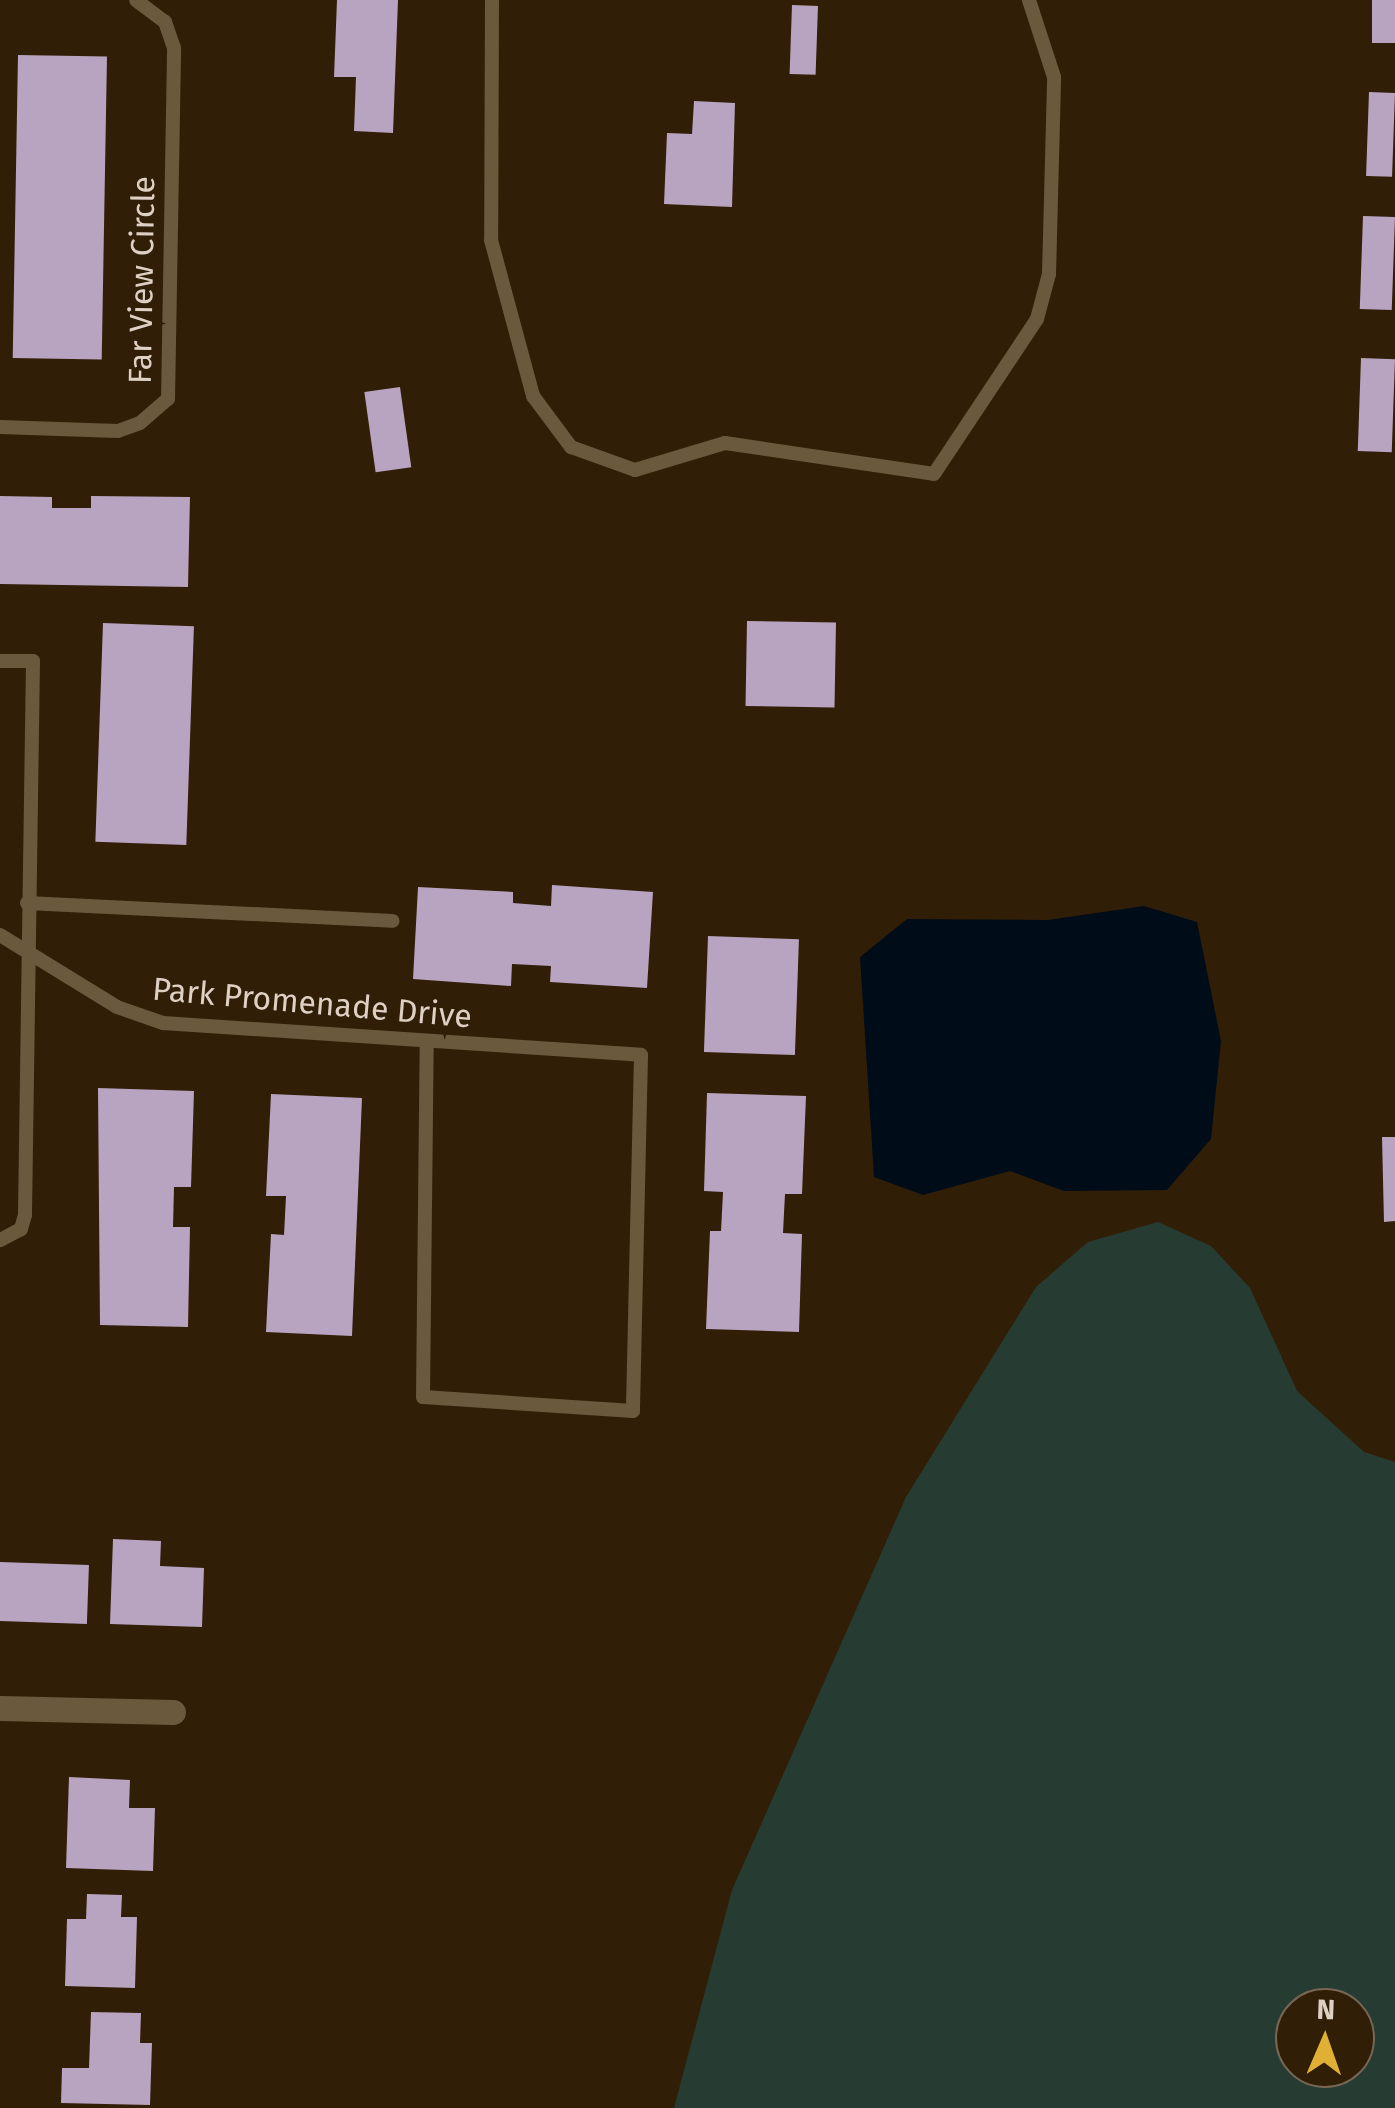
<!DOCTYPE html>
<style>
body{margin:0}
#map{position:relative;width:1395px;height:2108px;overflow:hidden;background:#311e07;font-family:"Fira Sans",sans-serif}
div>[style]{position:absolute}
.green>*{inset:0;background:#263c32}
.water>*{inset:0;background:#000d18}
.building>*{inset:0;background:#b8a4c0;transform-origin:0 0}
.service>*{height:14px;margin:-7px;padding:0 7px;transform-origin:7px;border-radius:7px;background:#6b593d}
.minor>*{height:25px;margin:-12.5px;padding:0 12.5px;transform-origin:12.5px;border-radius:12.5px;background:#6b593d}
span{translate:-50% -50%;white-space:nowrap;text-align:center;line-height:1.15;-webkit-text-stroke:10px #311e07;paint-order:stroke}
.street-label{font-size:32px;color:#ded1c4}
.north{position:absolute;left:1275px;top:1988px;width:100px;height:100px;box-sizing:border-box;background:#311e07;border:2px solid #766653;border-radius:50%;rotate:2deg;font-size:28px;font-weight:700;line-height:40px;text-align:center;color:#ded1c4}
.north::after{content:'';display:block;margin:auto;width:35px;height:45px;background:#e0b034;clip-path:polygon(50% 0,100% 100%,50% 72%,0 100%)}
</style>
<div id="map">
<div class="green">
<div style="clip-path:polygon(evenodd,1158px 1222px,1211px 1246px,1250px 1288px,1297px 1391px,1364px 1452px,1395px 1462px,1395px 2108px,674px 2108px,732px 1890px,906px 1497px,1036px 1287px,1088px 1242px,1158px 1222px,1295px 2008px,1355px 2008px,1355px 2068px,1295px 2068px,1295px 2008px)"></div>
</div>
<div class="water">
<div style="clip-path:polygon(1144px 906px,1197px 922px,1221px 1041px,1211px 1139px,1167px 1190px,1064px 1191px,1010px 1171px,923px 1195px,874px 1177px,860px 957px,907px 919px,1048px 920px)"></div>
</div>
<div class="building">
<div style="clip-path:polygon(337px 0,398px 0,393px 133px,354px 131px,356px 77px,334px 77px)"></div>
<div style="left:1372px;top:0;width:23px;height:43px"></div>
<div style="left:792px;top:5px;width:26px;height:69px;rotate:2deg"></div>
<div style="left:18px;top:55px;width:89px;height:303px;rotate:1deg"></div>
<div style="left:1369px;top:92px;width:26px;height:84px;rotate:2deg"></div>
<div style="clip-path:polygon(694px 101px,735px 103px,732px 207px,664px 204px,667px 133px,692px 134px)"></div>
<div style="left:1363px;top:216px;width:32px;height:93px;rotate:2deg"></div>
<div style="left:1361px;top:358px;width:34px;height:93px;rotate:2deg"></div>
<div style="left:400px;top:387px;width:81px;height:36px;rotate:82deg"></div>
<div style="clip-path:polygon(0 496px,52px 497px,52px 508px,91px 508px,91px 496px,190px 497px,188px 587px,0 584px)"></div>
<div style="left:747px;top:621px;width:89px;height:85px;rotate:1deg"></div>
<div style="left:103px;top:623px;width:91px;height:219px;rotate:2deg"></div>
<div style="clip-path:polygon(552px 885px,653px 892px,647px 988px,550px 982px,551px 966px,512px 964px,511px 986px,413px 979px,418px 887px,513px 892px,513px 903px,551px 906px)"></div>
<div style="left:708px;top:936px;width:91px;height:116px;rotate:2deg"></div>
<div style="clip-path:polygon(98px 1088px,194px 1091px,191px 1187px,174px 1187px,173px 1227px,190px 1227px,188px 1327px,100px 1325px)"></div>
<div style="clip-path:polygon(707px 1093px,806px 1096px,802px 1194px,785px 1194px,783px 1233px,802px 1234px,799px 1332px,706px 1329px,710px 1231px,721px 1231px,723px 1192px,704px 1191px)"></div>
<div style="clip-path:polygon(271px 1094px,362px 1098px,352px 1336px,266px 1332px,271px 1234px,284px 1235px,286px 1196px,266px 1196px)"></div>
<div style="clip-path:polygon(1382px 1137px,1395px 1137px,1395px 1221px,1384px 1222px)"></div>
<div style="clip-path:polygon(113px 1539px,161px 1541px,160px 1566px,204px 1568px,202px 1627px,110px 1624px)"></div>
<div style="left:0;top:1562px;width:89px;height:59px;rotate:2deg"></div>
<div style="clip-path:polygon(69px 1777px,130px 1780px,129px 1808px,155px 1808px,153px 1871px,66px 1868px)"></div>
<div style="clip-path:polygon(87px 1894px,122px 1895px,121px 1917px,137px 1917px,135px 1988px,65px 1986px,67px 1919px,86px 1919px)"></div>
<div style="clip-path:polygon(91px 2012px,141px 2013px,140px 2043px,152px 2043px,150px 2105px,61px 2103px,62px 2068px,89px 2068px)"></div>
</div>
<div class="service">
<div style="left:492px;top:0;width:240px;rotate:90.2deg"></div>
<div style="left:491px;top:240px;width:162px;rotate:74.9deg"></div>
<div style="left:533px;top:396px;width:64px;rotate:53.3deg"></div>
<div style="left:571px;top:447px;width:68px;rotate:19.8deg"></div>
<div style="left:635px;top:470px;width:94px;rotate:-16.7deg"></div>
<div style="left:725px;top:443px;width:211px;rotate:8.4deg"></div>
<div style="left:934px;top:474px;width:186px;rotate:-56.4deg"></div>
<div style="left:1037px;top:319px;width:47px;rotate:-75.1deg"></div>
<div style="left:1049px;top:274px;width:197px;rotate:-88.5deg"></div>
<div style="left:1054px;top:77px;width:81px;rotate:-108deg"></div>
<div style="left:0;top:427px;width:118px;rotate:1.9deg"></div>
<div style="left:118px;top:431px;width:23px;rotate:-20deg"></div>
<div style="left:140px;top:423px;width:37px;rotate:-41deg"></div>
<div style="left:168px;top:399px;width:351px;rotate:-89deg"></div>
<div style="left:174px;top:48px;width:28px;rotate:-109deg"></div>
<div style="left:165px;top:22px;width:36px;rotate:-143deg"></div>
<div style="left:0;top:661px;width:33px"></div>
<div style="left:33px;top:661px;width:554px;rotate:90.83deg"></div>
<div style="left:25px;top:1215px;width:15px;rotate:106deg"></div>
<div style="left:21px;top:1229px;width:24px;rotate:152deg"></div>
<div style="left:27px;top:903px;width:366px;rotate:2.8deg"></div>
<div style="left:0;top:935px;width:137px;rotate:31.6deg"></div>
<div style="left:117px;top:1007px;width:49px;rotate:19.2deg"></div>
<div style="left:163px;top:1023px;width:479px;rotate:3.8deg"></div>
<div style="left:641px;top:1055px;width:356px;rotate:91.3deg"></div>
<div style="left:633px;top:1411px;width:210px;rotate:-176.2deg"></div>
<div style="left:423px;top:1397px;width:354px;rotate:-89.4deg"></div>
</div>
<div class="minor">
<div style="left:0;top:1708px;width:173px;rotate:1.3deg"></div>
</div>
<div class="street-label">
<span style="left:142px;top:280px;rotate:-89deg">Far View Circle</span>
<span style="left:312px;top:1003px;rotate:5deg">Park Promenade Drive</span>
</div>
<div class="north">N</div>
</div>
